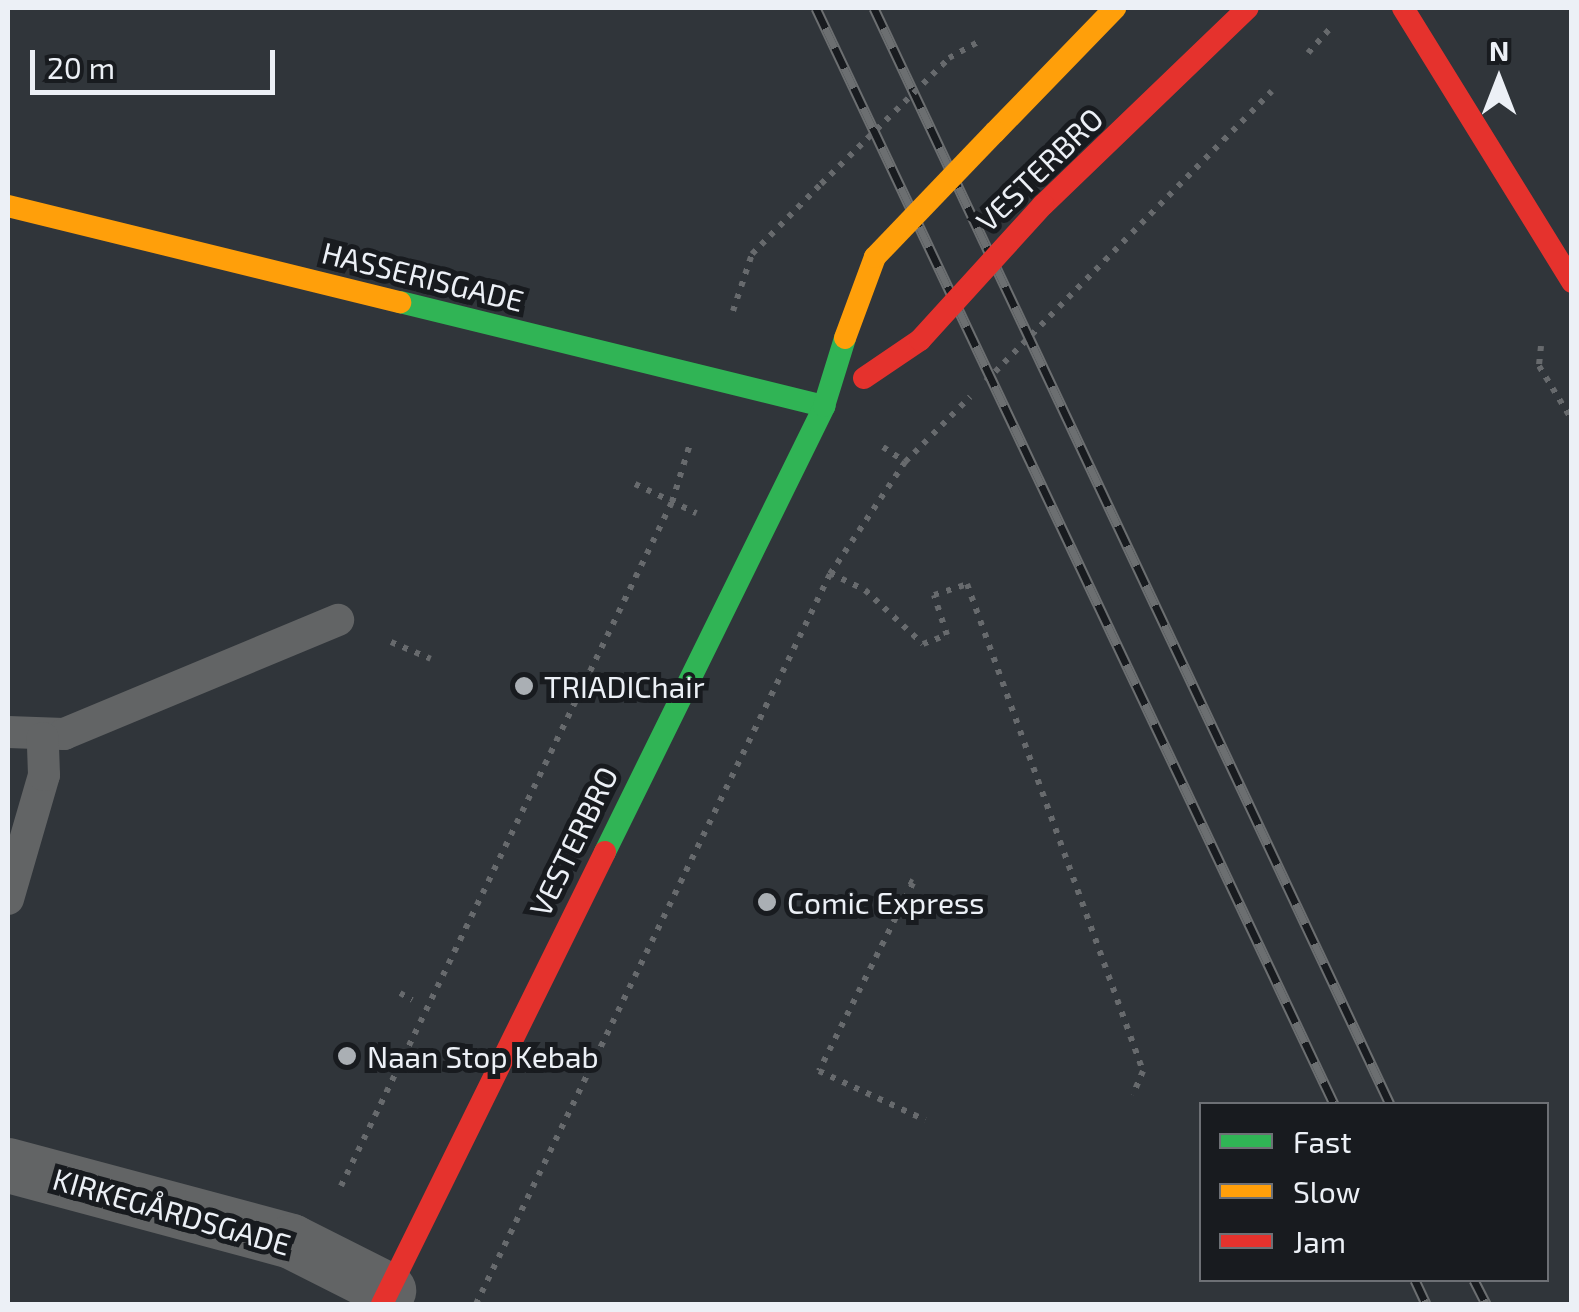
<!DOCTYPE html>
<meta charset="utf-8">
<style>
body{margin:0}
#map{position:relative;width:1579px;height:1312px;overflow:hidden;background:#30353a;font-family:"Exo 2",sans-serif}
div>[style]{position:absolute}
.path>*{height:6px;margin-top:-3px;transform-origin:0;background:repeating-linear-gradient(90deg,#676a6d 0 5px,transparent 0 13px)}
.lane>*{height:32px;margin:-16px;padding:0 16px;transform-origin:16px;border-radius:16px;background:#626465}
.street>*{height:55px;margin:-27.5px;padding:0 27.5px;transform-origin:27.5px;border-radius:27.5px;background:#626465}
.fast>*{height:22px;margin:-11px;padding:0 11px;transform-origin:11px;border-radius:11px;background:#30b455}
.slow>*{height:22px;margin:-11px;padding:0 11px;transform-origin:11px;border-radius:11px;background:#ff9f0a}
.jam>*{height:22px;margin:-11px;padding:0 11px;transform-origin:11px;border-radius:11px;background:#e5322d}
.rail>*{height:11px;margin-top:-5.5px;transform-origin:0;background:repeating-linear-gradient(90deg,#181b1f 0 22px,#6c6f71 0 44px);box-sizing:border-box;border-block:2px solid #6c6f71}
.path-bridge>*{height:6px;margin-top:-3px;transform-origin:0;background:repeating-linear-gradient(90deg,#676a6d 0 5px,transparent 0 13px)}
.slow-bridge>*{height:22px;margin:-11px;padding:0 11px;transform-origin:11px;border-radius:11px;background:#ff9f0a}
.jam-bridge>*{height:22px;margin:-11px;padding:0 11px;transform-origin:11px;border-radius:11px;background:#e5322d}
.dots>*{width:28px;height:28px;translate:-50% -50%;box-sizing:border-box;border:5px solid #181b1f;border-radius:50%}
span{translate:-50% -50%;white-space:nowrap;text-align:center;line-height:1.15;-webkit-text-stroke:10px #181b1f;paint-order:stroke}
.street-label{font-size:30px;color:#ecf0f6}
.poi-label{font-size:30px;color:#ecf0f6}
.left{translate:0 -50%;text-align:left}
.frame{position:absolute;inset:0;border:10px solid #ecf0f6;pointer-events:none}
.legend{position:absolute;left:1199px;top:1102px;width:350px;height:180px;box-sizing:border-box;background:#181b1f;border:2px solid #6d7075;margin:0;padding:12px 18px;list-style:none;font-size:30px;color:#ecf0f6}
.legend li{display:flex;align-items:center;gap:20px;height:50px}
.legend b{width:50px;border:2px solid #6d7075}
.north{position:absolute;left:1449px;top:30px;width:100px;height:100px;-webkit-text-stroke:8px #181b1f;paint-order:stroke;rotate:0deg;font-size:28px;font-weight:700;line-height:40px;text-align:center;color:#ecf0f6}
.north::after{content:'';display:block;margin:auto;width:35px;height:45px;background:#ecf0f6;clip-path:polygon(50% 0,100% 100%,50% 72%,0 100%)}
.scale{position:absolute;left:30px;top:50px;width:245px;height:45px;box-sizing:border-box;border:5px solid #ecf0f6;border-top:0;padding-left:12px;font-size:30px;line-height:35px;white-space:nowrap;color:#ecf0f6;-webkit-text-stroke:8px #181b1f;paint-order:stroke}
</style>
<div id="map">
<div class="path">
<div style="left:1308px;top:53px;width:38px;rotate:-48deg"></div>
<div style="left:949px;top:58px;width:35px;rotate:-29deg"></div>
<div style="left:733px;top:311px;width:60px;rotate:-71.6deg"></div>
<div style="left:752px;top:254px;width:98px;rotate:-45.4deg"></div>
<div style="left:1541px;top:346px;width:20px;rotate:96deg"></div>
<div style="left:1539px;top:366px;width:63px;rotate:58.6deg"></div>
<div style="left:986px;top:381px;width:407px;rotate:-45.4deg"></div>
<div style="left:883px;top:447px;width:27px;rotate:34deg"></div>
<div style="left:635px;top:484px;width:68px;rotate:25.4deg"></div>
<div style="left:830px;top:573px;width:39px;rotate:26deg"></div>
<div style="left:865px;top:590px;width:79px;rotate:43deg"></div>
<div style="left:923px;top:644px;width:26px;rotate:-21deg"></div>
<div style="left:947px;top:635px;width:42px;rotate:-108deg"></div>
<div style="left:934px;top:595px;width:35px;rotate:-18deg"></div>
<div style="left:967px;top:584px;width:518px;rotate:70.13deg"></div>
<div style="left:1143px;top:1071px;width:26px;rotate:113deg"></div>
<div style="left:391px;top:642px;width:43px;rotate:23deg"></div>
<div style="left:909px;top:881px;width:4px;rotate:27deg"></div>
<div style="left:913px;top:883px;width:210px;rotate:116.6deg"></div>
<div style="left:819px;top:1071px;width:117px;rotate:24.8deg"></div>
<div style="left:400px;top:993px;width:14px;rotate:30deg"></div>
<div style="left:341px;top:1186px;width:760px;rotate:-64.18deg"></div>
<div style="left:672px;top:502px;width:58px;rotate:-72.8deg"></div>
<div style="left:476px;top:1304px;width:811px;rotate:-64.13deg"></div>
<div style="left:830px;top:574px;width:135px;rotate:-56.2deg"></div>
<div style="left:905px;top:462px;width:92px;rotate:-45deg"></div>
</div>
<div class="lane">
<div style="left:8px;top:732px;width:56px;rotate:2deg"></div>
<div style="left:64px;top:734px;width:297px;rotate:-22.6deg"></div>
<div style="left:8px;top:899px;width:129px;rotate:-73.8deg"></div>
<div style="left:44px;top:775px;width:37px;rotate:-92deg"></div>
</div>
<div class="street">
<div style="left:8px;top:1165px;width:293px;rotate:15deg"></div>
<div style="left:291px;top:1241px;width:109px;rotate:26.8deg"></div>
</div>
<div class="fast">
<div style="left:400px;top:302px;width:437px;rotate:13.8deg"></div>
<div style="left:605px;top:852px;width:497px;rotate:-63.8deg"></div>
<div style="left:824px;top:406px;width:71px;rotate:-72.8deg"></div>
</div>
<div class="slow">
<div style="left:995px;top:132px;width:173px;rotate:-45.9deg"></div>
<div style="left:8px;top:206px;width:404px;rotate:13.8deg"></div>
</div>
<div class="jam">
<div style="left:1403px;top:8px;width:322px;rotate:58.3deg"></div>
<div style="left:1043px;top:205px;width:284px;rotate:-43.9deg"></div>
<div style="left:382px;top:1304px;width:504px;rotate:-63.74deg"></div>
</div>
<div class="rail">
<div style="left:816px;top:8px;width:1212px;rotate:64.7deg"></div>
<div style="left:874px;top:8px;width:1211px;rotate:64.79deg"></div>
<div style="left:1415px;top:1280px;width:26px;rotate:65deg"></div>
<div style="left:1474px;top:1280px;width:27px;rotate:63deg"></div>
</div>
<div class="path-bridge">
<div style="left:821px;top:184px;width:180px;rotate:-44.5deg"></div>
</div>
<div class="slow-bridge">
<div style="left:845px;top:338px;width:86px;rotate:-69.7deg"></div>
<div style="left:875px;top:257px;width:173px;rotate:-46.2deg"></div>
</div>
<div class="jam-bridge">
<div style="left:864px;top:378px;width:68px;rotate:-34.2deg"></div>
<div style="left:920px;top:340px;width:183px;rotate:-47.7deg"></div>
</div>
<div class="dots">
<div style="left:524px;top:686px;background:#aaafb4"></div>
<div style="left:767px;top:902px;background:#aaafb4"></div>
<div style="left:347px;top:1056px;background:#aaafb4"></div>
</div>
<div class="street-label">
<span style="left:1039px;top:169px;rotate:-44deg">VESTERBRO</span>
<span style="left:423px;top:276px;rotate:14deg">HASSERISGADE</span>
<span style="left:573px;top:841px;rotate:-64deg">VESTERBRO</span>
<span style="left:172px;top:1211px;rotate:16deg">KIRKEGÅRDSGADE</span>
</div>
<div class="poi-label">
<span class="left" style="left:544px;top:686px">TRIADIChair</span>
<span class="left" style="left:787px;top:902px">Comic Express</span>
<span class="left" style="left:367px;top:1056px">Naan Stop Kebab</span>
</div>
<div class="frame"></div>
<ul class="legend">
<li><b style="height:12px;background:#30b455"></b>Fast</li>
<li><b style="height:12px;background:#ff9f0a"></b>Slow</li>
<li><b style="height:12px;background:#e5322d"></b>Jam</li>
</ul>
<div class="north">N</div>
<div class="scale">20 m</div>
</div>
